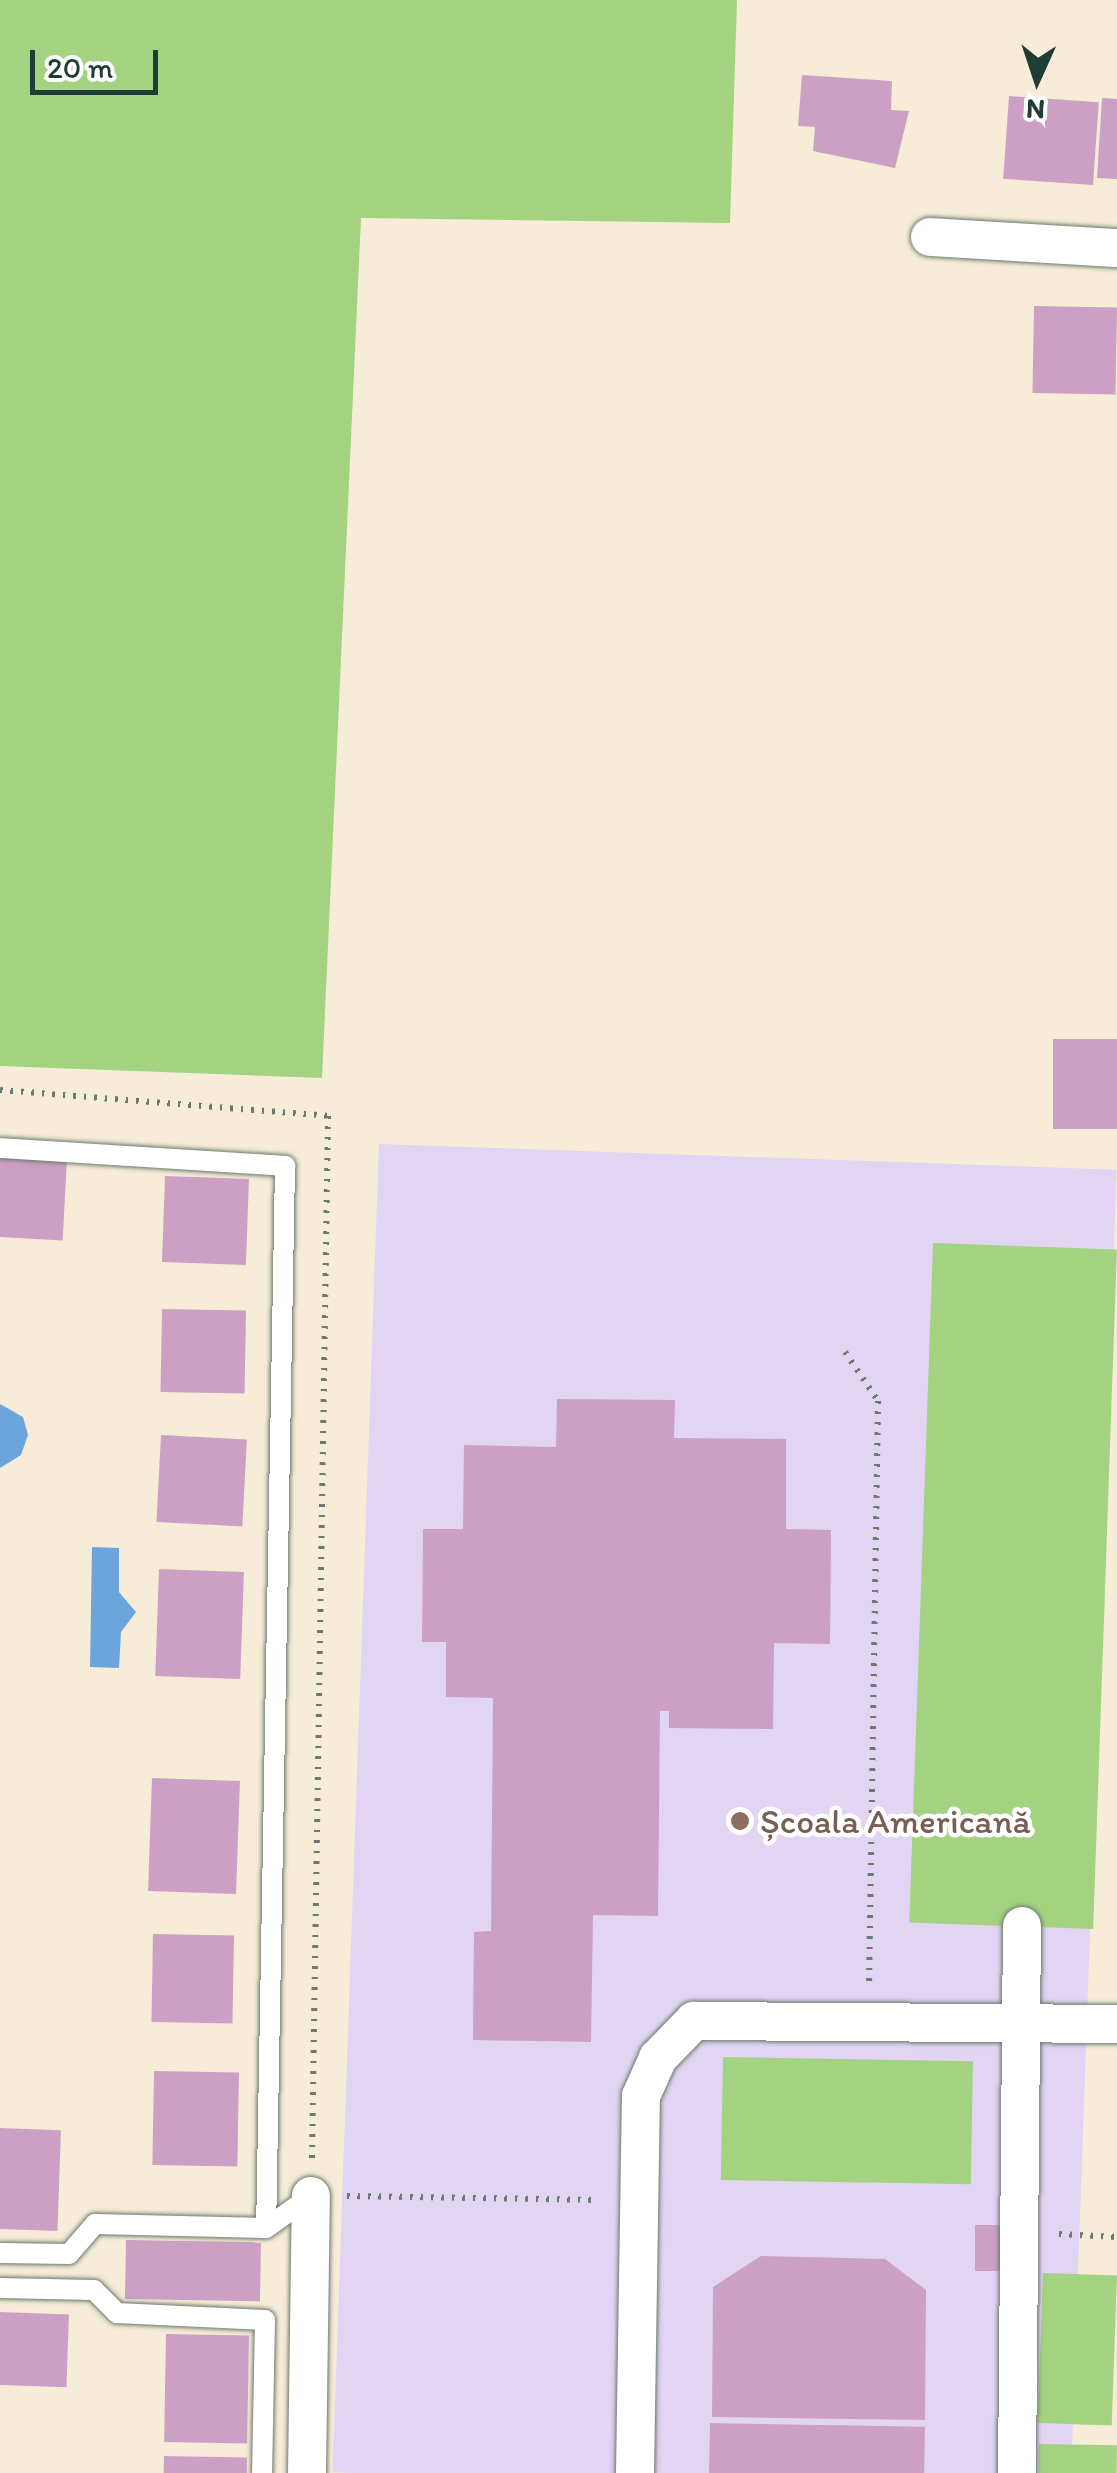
<!DOCTYPE html>
<meta charset="utf-8">
<style>
body{margin:0}
#map{position:relative;width:1117px;height:2473px;overflow:hidden;background:#f6ecd8;font-family:Itim,sans-serif}
div>[style]{position:absolute}
.built>*{inset:0;background:#e2d4f3;transform-origin:0 0}
.green>*{inset:0;background:#a3d381;transform-origin:0 0}
.water>*{inset:0;background:#6ca5db}
.building>*{inset:0;background:#cca0c4;transform-origin:0 0}
.path>*{height:6px;margin-top:-3px;transform-origin:0;background:repeating-linear-gradient(90deg,#6a7a6d 0 2.5px,transparent 0 10.5px)}
.roads{filter:drop-shadow(0 0 2px #6a7a6d) drop-shadow(0 0 2px #6a7a6d)}
.lane>*{height:20px;margin:-10px;padding:0 10px;transform-origin:10px;border-radius:10px;background:#fff}
.street>*{height:38px;margin:-19px;padding:0 19px;transform-origin:19px;border-radius:19px;background:#fff}
.dots>*{width:28px;height:28px;translate:-50% -50%;box-sizing:border-box;border:5px solid #fff;border-radius:50%}
span{translate:-50% -50%;white-space:nowrap;text-align:center;line-height:1.15;-webkit-text-stroke:9px #fff;paint-order:stroke}
.education-label{font-size:35px;color:#785e54}
.left{translate:0 -50%;text-align:left}
.north{position:absolute;left:987px;top:30px;width:100px;height:100px;-webkit-text-stroke:8px #fff;paint-order:stroke;rotate:183deg;font-size:28px;font-weight:700;line-height:40px;text-align:center;color:#1f3d34}
.north::after{content:'';display:block;margin:auto;width:35px;height:45px;background:#1f3d34;clip-path:polygon(50% 0,100% 100%,50% 72%,0 100%)}
.scale{position:absolute;left:30px;top:50px;width:128px;height:45px;box-sizing:border-box;border:5px solid #1f3d34;border-top:0;padding-left:12px;font-size:30px;line-height:35px;white-space:nowrap;color:#1f3d34;-webkit-text-stroke:8px #fff;paint-order:stroke}
</style>
<div id="map">
<div class="built">
<div style="left:379px;top:1144px;width:738px;height:1329px;rotate:2deg"></div>
</div>
<div class="green">
<div style="clip-path:polygon(0 0,737px 0,730px 223px,361px 218px,322px 1078px,0 1066px)"></div>
<div style="left:933px;top:1243px;width:184px;height:680px;rotate:2deg"></div>
<div style="left:723px;top:2057px;width:250px;height:123px;rotate:1deg"></div>
<div style="left:1043px;top:2273px;width:74px;height:150px;rotate:2deg"></div>
<div style="left:1039px;top:2444px;width:78px;height:29px;rotate:1deg"></div>
</div>
<div class="water">
<div style="clip-path:polygon(0 1404px,23px 1417px,28px 1435px,21px 1455px,0 1468px)"></div>
<div style="clip-path:polygon(92px 1547px,119px 1548px,119px 1592px,136px 1612px,121px 1632px,119px 1668px,90px 1667px)"></div>
</div>
<div class="building">
<div style="clip-path:polygon(802px 75px,892px 81px,891px 110px,909px 111px,895px 168px,813px 151px,815px 127px,798px 126px)"></div>
<div style="left:1009px;top:96px;width:90px;height:83px;rotate:4deg"></div>
<div style="clip-path:polygon(1102px 98px,1117px 99px,1117px 179px,1097px 178px)"></div>
<div style="left:1034px;top:306px;width:83px;height:87px;rotate:1deg"></div>
<div style="left:1053px;top:1039px;width:64px;height:90px"></div>
<div style="left:0;top:1156px;width:67px;height:81px;rotate:3deg"></div>
<div style="left:165px;top:1176px;width:84px;height:86px;rotate:2deg"></div>
<div style="left:162px;top:1309px;width:84px;height:83px;rotate:1deg"></div>
<div style="clip-path:polygon(557px 1399px,675px 1400px,674px 1438px,786px 1439px,786px 1529px,831px 1530px,830px 1644px,774px 1643px,773px 1729px,669px 1728px,669px 1711px,660px 1711px,658px 1916px,593px 1915px,591px 2042px,473px 2040px,474px 1932px,491px 1931px,493px 1698px,446px 1697px,446px 1642px,422px 1642px,423px 1529px,463px 1529px,464px 1445px,556px 1447px)"></div>
<div style="left:161px;top:1435px;width:86px;height:87px;rotate:3deg"></div>
<div style="left:159px;top:1569px;width:85px;height:107px;rotate:2deg"></div>
<div style="left:152px;top:1778px;width:88px;height:113px;rotate:2deg"></div>
<div style="left:153px;top:1934px;width:81px;height:88px;rotate:1deg"></div>
<div style="left:154px;top:2071px;width:85px;height:94px;rotate:1deg"></div>
<div style="left:0;top:2128px;width:61px;height:101px;rotate:2deg"></div>
<div style="left:975px;top:2225px;width:34px;height:46px"></div>
<div style="left:126px;top:2240px;width:135px;height:59px;rotate:1deg"></div>
<div style="clip-path:polygon(761px 2256px,885px 2259px,926px 2290px,925px 2420px,712px 2417px,713px 2287px)"></div>
<div style="left:0;top:2312px;width:69px;height:73px;rotate:2deg"></div>
<div style="left:166px;top:2334px;width:83px;height:108px;rotate:1deg"></div>
<div style="left:710px;top:2423px;width:215px;height:50px;rotate:1deg"></div>
<div style="left:164px;top:2456px;width:83px;height:17px;rotate:1deg"></div>
</div>
<div class="path">
<div style="left:0;top:1090px;width:329px;rotate:4.5deg"></div>
<div style="left:328px;top:1116px;width:1043px;rotate:90.88deg"></div>
<div style="left:845px;top:1352px;width:59px;rotate:56deg"></div>
<div style="left:878px;top:1401px;width:583px;rotate:90.88deg"></div>
<div style="left:347px;top:2196px;width:252px;rotate:0.9deg"></div>
<div style="left:1059px;top:2234px;width:58px;rotate:3deg"></div>
</div>
<div class="roads">
<div class="lane">
<div style="left:0;top:1148px;width:286px;rotate:3.6deg"></div>
<div style="left:285px;top:1166px;width:1062px;rotate:91.02deg"></div>
<div style="left:266px;top:2228px;width:55px;rotate:-35.4deg"></div>
<div style="left:0;top:2253px;width:69px;rotate:0.8deg"></div>
<div style="left:69px;top:2254px;width:40px;rotate:-49deg"></div>
<div style="left:95px;top:2224px;width:171px;rotate:1.3deg"></div>
<div style="left:0;top:2288px;width:94px;rotate:1.2deg"></div>
<div style="left:94px;top:2290px;width:33px;rotate:45deg"></div>
<div style="left:117px;top:2313px;width:148px;rotate:2.7deg"></div>
<div style="left:265px;top:2320px;width:153px;rotate:91.1deg"></div>
</div>
<div class="street">
<div style="left:930px;top:237px;width:187px;rotate:3.4deg"></div>
<div style="left:307px;top:2473px;width:277px;rotate:-89.2deg"></div>
<div style="left:635px;top:2473px;width:377px;rotate:-89.1deg"></div>
<div style="left:641px;top:2096px;width:42px;rotate:-65.9deg"></div>
<div style="left:658px;top:2058px;width:52px;rotate:-45.8deg"></div>
<div style="left:694px;top:2021px;width:423px;rotate:0.4deg"></div>
<div style="left:1017px;top:2473px;width:547px;rotate:-89.48deg"></div>
</div>
</div>
<div class="dots">
<div style="left:740px;top:1821px;background:#8d6e63"></div>
</div>
<div class="education-label">
<span class="left" style="left:760px;top:1821px">Școala Americană</span>
</div>
<div class="north">N</div>
<div class="scale">20 m</div>
</div>
